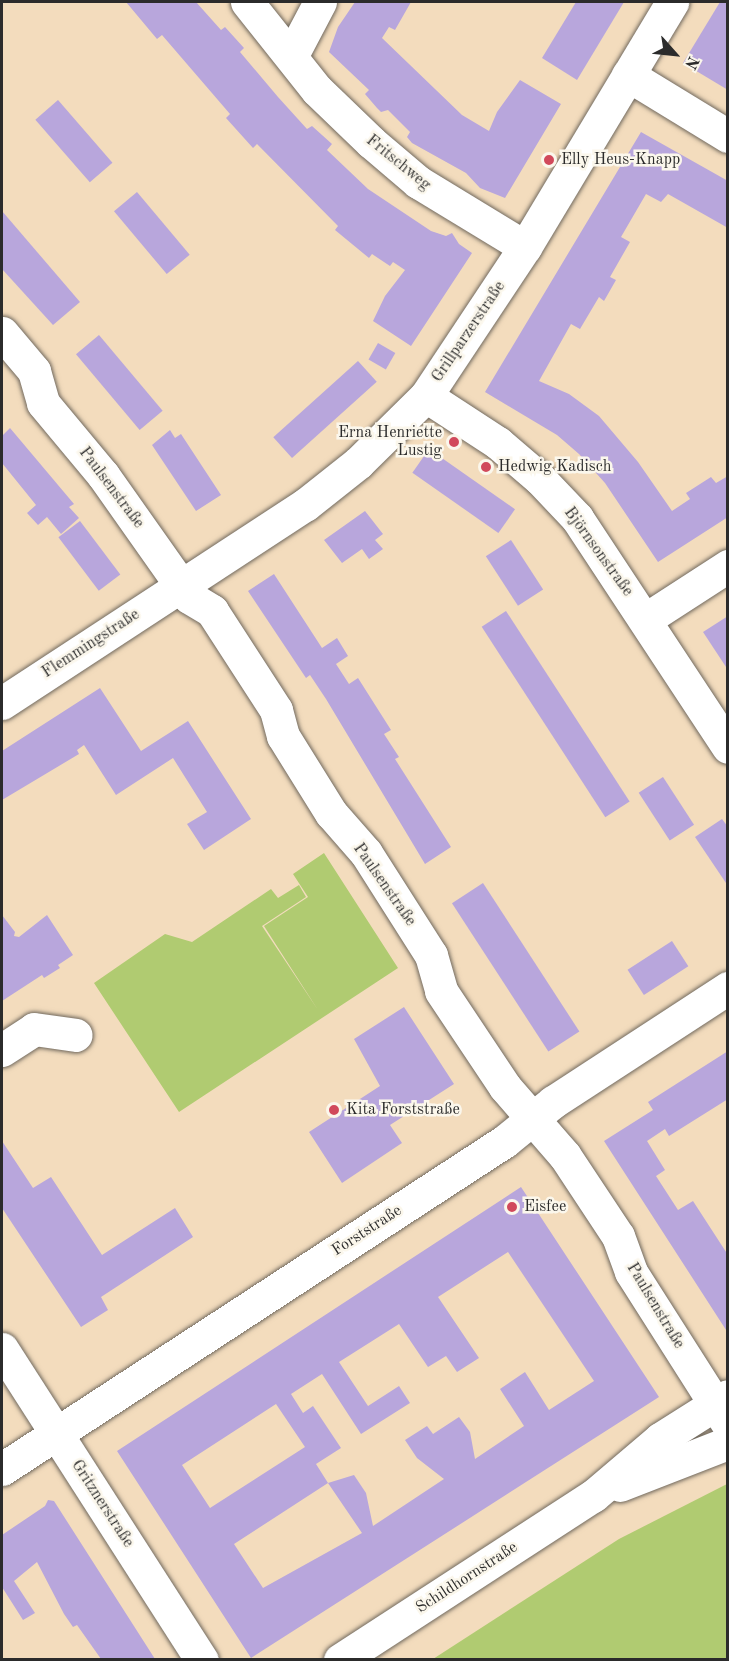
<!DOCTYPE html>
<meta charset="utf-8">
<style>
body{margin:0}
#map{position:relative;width:729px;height:1661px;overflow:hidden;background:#f3dcbd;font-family:"Old Standard TT",serif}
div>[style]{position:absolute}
.green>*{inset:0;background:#b0cb71}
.building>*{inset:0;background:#b8a6dc;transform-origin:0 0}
.roads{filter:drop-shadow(0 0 2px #71695e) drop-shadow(0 0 2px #71695e)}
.minor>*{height:33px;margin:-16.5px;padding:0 16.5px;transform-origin:16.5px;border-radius:16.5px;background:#fff}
.major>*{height:33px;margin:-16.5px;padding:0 16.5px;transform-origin:16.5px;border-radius:16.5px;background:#fff}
.dots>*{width:16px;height:16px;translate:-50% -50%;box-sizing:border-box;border:3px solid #fbf7ec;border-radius:50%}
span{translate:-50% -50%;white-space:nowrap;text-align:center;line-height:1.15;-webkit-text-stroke:5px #fbf7ec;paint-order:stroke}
.poi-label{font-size:16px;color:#2b2b2b}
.left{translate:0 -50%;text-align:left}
.right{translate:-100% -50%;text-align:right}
.street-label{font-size:16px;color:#2b2b2b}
.frame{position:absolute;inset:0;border:3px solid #2b2b2b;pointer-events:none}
.north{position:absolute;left:645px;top:24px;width:60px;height:60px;-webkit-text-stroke:4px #fbf7ec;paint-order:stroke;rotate:117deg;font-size:16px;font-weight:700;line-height:24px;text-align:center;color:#2b2b2b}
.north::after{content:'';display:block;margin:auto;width:21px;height:27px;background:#2b2b2b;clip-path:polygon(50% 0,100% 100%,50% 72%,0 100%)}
</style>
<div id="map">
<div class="green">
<div style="clip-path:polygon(324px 853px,398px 968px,179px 1112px,94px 983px,165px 934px,192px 942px,271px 889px,278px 898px,299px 885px,306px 897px,262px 926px,318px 1010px,264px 926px,308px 897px,293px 874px)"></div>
<div style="clip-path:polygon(727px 1484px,727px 1659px,433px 1659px,619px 1539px)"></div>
</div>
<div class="building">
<div style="clip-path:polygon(126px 2px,196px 2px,221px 30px,225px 27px,244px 48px,240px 52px,278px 97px,307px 129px,312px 126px,332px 144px,327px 150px,368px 189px,431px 231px,446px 236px,452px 233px,459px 244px,472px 253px,411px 346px,373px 321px,385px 296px,405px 270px,393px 262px,390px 266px,372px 254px,369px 258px,335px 230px,338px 226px,257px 144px,253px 148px,226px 118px,230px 114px,162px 35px,157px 39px)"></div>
<div style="clip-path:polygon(355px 2px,411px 2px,395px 30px,389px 27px,382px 38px,462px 115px,489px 131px,497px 112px,520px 80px,561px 104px,505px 198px,480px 188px,466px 173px,412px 143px,407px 137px,410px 132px,388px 110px,381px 112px,377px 108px,365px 94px,369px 90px,329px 52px,338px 27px)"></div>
<div style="clip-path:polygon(576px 2px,624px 2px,577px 80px,542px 58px)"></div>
<div style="clip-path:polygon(720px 2px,728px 2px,728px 90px,683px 63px)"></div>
<div style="left:58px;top:100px;width:83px;height:30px;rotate:49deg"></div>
<div style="clip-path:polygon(641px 132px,728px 181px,728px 228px,668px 194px,661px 202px,646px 194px,621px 237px,630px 242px,610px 277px,616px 280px,604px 301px,599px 297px,580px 329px,571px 324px,539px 381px,569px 394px,599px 416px,638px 462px,672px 511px,690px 499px,686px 493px,711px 477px,716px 483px,728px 476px,728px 517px,658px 562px,605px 483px,579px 454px,557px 435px,485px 392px)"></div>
<div style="left:137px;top:192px;width:82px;height:30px;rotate:50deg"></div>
<div style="clip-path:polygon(2px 211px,80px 302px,53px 325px,2px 269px)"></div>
<div style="left:99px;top:335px;width:99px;height:30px;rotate:50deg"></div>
<div style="left:378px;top:343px;width:20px;height:19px;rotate:30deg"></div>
<div style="left:358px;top:361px;width:28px;height:114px;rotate:48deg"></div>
<div style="clip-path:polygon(10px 428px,74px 504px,69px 507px,79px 518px,61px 534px,47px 517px,38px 525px,27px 513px,36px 505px,2px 463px,2px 436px)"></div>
<div style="clip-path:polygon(170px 430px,175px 438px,181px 434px,221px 495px,196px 511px,152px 445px)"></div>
<div style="left:429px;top:449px;width:105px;height:29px;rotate:35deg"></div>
<div style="clip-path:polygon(365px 511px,383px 534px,375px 540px,383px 549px,369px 559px,362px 549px,342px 563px,324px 540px)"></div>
<div style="left:80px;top:521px;width:67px;height:27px;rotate:53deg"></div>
<div style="left:511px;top:540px;width:59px;height:30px;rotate:57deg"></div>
<div style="clip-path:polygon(274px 574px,322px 648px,337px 638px,348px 656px,336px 664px,349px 684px,358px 678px,391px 730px,384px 734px,399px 757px,395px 759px,451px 847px,425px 864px,326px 699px,310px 675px,306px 678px,248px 591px)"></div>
<div style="left:506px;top:611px;width:227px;height:29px;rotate:57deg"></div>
<div style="clip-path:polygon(728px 616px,728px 670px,703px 632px)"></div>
<div style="clip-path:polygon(100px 688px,141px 751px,188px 721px,251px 819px,204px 850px,187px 824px,207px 812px,173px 758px,116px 795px,84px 745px,77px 750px,79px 754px,2px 800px,2px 751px)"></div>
<div style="left:663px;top:777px;width:57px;height:29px;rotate:57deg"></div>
<div style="clip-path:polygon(722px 819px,728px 827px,728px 886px,695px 837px)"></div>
<div style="left:483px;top:883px;width:177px;height:37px;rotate:57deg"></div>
<div style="clip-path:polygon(2px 915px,15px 932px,14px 936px,19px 937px,47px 915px,73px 955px,58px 965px,60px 968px,44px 978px,42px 975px,2px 1001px)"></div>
<div style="left:672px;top:941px;width:30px;height:53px;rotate:57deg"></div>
<div style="clip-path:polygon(404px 1007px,454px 1084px,390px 1125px,402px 1143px,342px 1183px,309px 1132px,380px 1086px,354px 1039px)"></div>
<div style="clip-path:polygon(728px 1051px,728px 1099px,669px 1136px,665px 1129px,647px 1141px,665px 1170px,656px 1176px,678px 1210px,693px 1201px,728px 1255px,728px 1333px,604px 1141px,653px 1110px,648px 1102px)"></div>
<div style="clip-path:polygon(2px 1141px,33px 1188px,51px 1177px,102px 1255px,175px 1208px,193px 1237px,101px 1297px,108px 1310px,81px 1327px,2px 1208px)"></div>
<div style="clip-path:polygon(evenodd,521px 1187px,659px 1397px,251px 1658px,117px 1451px,521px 1187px,508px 1252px,594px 1381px,549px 1410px,525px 1372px,500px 1389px,524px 1426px,475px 1459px,470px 1432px,459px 1417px,433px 1434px,427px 1426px,405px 1440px,417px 1458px,444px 1479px,373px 1526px,366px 1493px,354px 1475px,328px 1483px,362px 1533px,263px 1588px,234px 1544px,328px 1483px,316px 1464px,341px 1448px,313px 1406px,303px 1413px,291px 1394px,322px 1374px,361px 1434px,410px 1403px,399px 1386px,368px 1406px,339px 1362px,399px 1324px,428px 1367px,446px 1356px,457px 1372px,479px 1358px,438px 1297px,508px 1252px,521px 1187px,276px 1404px,305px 1447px,210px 1508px,182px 1465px,276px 1404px)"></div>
<div style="clip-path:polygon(48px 1500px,54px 1501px,155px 1659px,101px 1659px,77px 1625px,73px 1627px,64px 1614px,37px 1562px,14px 1581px,35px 1613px,23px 1620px,2px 1587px,2px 1535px,45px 1506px)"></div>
</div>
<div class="roads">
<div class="minor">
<div style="left:247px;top:2px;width:112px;rotate:51.5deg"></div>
<div style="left:317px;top:90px;width:75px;rotate:43.9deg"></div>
<div style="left:371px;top:142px;width:62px;rotate:40.4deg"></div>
<div style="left:418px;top:182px;width:125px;rotate:31.3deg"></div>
<div style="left:292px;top:55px;width:60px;rotate:-62.2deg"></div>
<div style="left:628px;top:75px;width:117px;rotate:31.4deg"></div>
<div style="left:2px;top:333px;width:50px;rotate:49.9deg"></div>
<div style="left:34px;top:371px;width:33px;rotate:74deg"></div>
<div style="left:43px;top:403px;width:94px;rotate:50.2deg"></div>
<div style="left:103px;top:475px;width:149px;rotate:54.8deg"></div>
<div style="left:189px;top:597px;width:27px;rotate:31deg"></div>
<div style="left:212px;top:611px;width:118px;rotate:57.1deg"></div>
<div style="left:276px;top:710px;width:27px;rotate:75deg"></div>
<div style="left:283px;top:736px;width:91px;rotate:58.1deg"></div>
<div style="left:331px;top:813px;width:53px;rotate:48.8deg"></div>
<div style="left:366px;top:853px;width:121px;rotate:57.5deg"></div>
<div style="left:431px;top:955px;width:37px;rotate:74deg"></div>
<div style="left:441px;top:991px;width:115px;rotate:56.3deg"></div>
<div style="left:505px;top:1087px;width:91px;rotate:49deg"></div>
<div style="left:565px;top:1156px;width:96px;rotate:56.5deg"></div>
<div style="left:618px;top:1236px;width:38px;rotate:70deg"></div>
<div style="left:631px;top:1272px;width:180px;rotate:57.5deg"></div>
<div style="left:426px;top:396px;width:86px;rotate:33.1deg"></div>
<div style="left:498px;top:443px;width:55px;rotate:40.6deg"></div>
<div style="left:540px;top:479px;width:54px;rotate:46.5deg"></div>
<div style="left:577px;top:518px;width:274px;rotate:56.6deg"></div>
<div style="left:646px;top:619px;width:98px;rotate:-32.9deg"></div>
<div style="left:2px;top:703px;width:362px;rotate:-33.2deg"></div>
<div style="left:305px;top:505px;width:68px;rotate:-38.4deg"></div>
<div style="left:358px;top:463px;width:95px;rotate:-44.6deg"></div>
<div style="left:426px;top:396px;width:179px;rotate:-56.4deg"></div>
<div style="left:525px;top:247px;width:286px;rotate:-59deg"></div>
<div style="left:2px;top:1050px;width:38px;rotate:-33deg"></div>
<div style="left:34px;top:1029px;width:42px;rotate:8.1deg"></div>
<div style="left:2px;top:1349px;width:370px;rotate:57.3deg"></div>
<div style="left:2px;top:1469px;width:600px;rotate:-33.11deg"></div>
<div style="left:505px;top:1141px;width:62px;rotate:-39.1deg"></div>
<div style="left:553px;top:1102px;width:209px;rotate:-33.1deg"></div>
</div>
<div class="major">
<div style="left:620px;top:1485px;width:116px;rotate:-21.3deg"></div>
<div style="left:340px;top:1660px;width:302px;rotate:-33deg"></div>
<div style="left:593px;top:1496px;width:88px;rotate:-40.4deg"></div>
<div style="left:660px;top:1439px;width:80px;rotate:-32.3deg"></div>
</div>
</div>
<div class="dots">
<div style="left:549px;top:160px;background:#d1495b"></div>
<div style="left:454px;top:442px;background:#d1495b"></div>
<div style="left:486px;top:467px;background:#d1495b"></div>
<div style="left:334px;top:1110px;background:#d1495b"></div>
<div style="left:512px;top:1207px;background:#d1495b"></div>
</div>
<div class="poi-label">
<span class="left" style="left:561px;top:160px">Elly Heus-Knapp</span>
<span class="right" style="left:442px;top:442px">Erna Henriette<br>Lustig</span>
<span class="left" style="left:498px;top:467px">Hedwig Kadisch</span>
<span class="left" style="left:346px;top:1110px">Kita Forststraße</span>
<span class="left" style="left:524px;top:1207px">Eisfee</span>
</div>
<div class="street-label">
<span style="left:398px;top:163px;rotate:39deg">Fritschweg</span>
<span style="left:469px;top:332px;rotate:-56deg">Grillparzerstraße</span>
<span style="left:111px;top:488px;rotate:53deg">Paulsenstraße</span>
<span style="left:598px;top:552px;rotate:54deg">Björnsonstraße</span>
<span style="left:91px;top:644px;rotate:-33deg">Flemmingstraße</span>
<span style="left:384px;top:885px;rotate:55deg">Paulsenstraße</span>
<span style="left:367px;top:1231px;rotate:-33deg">Forststraße</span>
<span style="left:655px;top:1306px;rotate:59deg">Paulsenstraße</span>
<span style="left:102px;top:1504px;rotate:57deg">Gritznerstraße</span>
<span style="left:467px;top:1578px;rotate:-33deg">Schildhornstraße</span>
</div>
<div class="frame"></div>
<div class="north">N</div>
</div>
